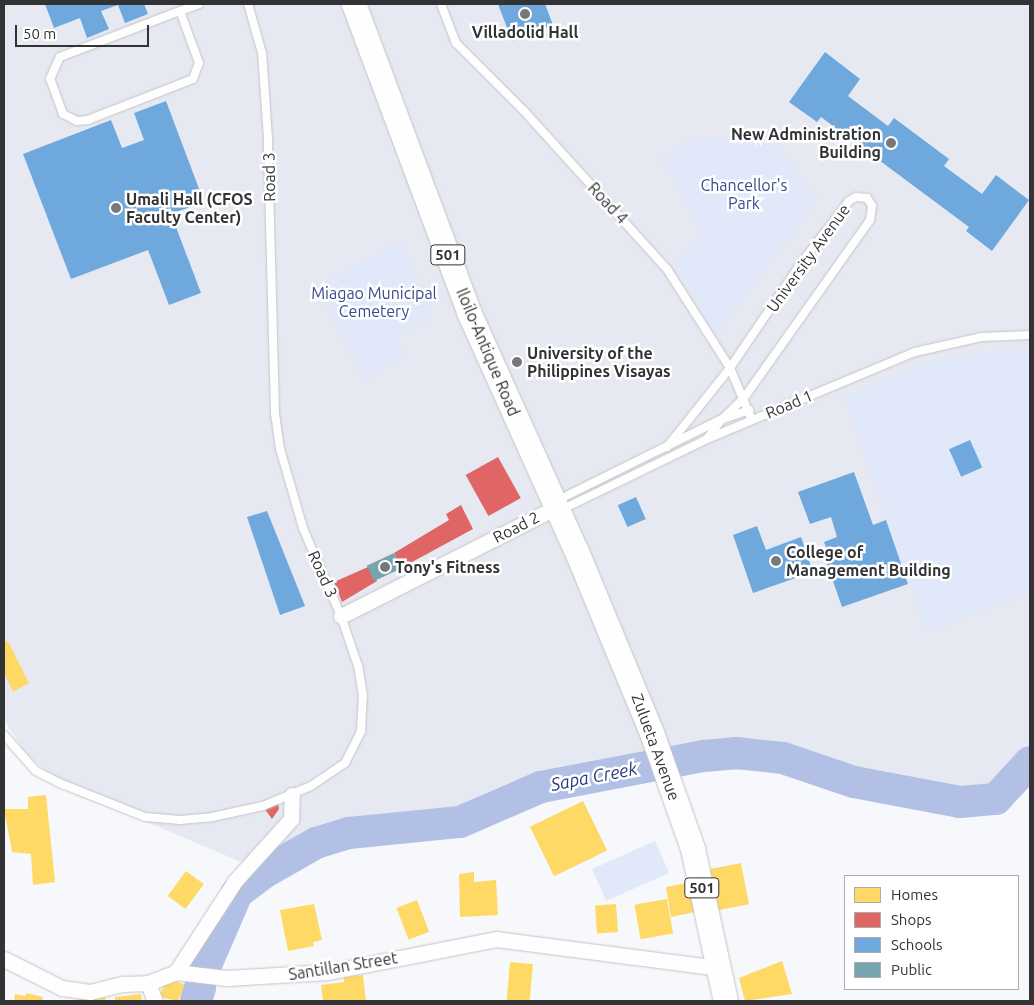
<!DOCTYPE html>
<style>
body{margin:0}
#map{position:relative;width:1034px;height:1005px;overflow:hidden;background:#f6f8fb;font-family:Ubuntu,sans-serif}
div>[style]{position:absolute}
.built>*{inset:0;background:#e6e9f1}
.green>*{inset:0;background:#e1e8f9;transform-origin:0 0}
.homes>*{inset:0;background:#ffd966;transform-origin:0 0}
.shops>*{inset:0;background:#e06666;transform-origin:0 0}
.schools>*{inset:0;background:#6fa8dc;transform-origin:0 0}
.public>*{inset:0;background:#76a5af;transform-origin:0 0}
.river>*{height:32px;margin:-16px;padding:0 16px;transform-origin:16px;border-radius:16px;background:#b2c0e6}
.roads{filter:drop-shadow(0 0 1px #c3c5c7) drop-shadow(0 0 1px #c3c5c7)}
.service>*{height:8px;margin:-4px;padding:0 4px;transform-origin:4px;border-radius:4px;background:#fefefe}
.minor>*{height:15px;margin:-7.5px;padding:0 7.5px;transform-origin:7.5px;border-radius:7.5px;background:#fefefe}
.primary>*{height:24px;margin:-12px;padding:0 12px;transform-origin:12px;border-radius:12px;background:#fefefe}
.dots>*{width:14px;height:14px;translate:-50% -50%;box-sizing:border-box;border:2px solid #fff;border-radius:50%}
span{translate:-50% -50%;white-space:nowrap;text-align:center;line-height:1.15;-webkit-text-stroke:5px #fff;paint-order:stroke}
.shield-label span{padding:1px 4px;background:#fff;border:1px solid;border-radius:4px;-webkit-text-stroke-width:0}
.shield-label{font-size:15px;color:#323334;font-weight:700}
.poi-label{font-size:16px;color:#323334;font-weight:700}
.right{translate:-100% -50%;text-align:right}
.left{translate:0 -50%;text-align:left}
.street-label{font-size:16px;color:#323334}
.park-label{font-size:16px;color:#384b8c}
.water-label{font-size:18px;color:#293b7a;font-style:italic}
.frame{position:absolute;inset:0;border:5px solid #323334;pointer-events:none}
.legend{position:absolute;left:844px;top:875px;width:175px;height:115px;box-sizing:border-box;background:#fff;border:1px solid #adadae;margin:0;padding:6px 9px;list-style:none;font-size:15px;color:#323334}
.legend li{display:flex;align-items:center;gap:10px;height:25px}
.legend b{width:25px;border:1px solid #adadae}
.scale{position:absolute;left:15px;top:25px;width:134px;height:22px;box-sizing:border-box;border:2px solid #323334;border-top:0;padding-left:6px;font-size:15px;line-height:18px;white-space:nowrap;color:#323334;-webkit-text-stroke:4px #fff;paint-order:stroke}
</style>
<div id="map">
<div class="built">
<div style="clip-path:polygon(4px 4px,1030px 4px,1030px 762px,996px 799px,960px 802px,854px 782px,783px 758px,736px 753px,704px 756px,541px 787px,460px 822px,349px 833px,316px 843px,265px 872px,109px 806px,51px 776px,25px 752px,4px 720px)"></div>
</div>
<div class="green">
<div style="clip-path:polygon(769px 134px,817px 200px,714px 337px,676px 261px,702px 235px,663px 159px,687px 141px)"></div>
<div style="clip-path:polygon(402px 242px,432px 318px,396px 336px,405px 355px,365px 379px,317px 286px)"></div>
<div style="clip-path:polygon(1030px 349px,1030px 592px,926px 632px,844px 397px,925px 363px,978px 353px)"></div>
<div style="left:655px;top:841px;width:35px;height:69px;rotate:66deg"></div>
</div>
<div class="homes">
<div style="clip-path:polygon(8px 641px,29px 683px,13px 692px,4px 672px,4px 643px)"></div>
<div style="clip-path:polygon(46px 795px,55px 882px,33px 885px,31px 854px,12px 852px,4px 809px,28px 809px,28px 797px)"></div>
<div style="left:583px;top:801px;width:55px;height:59px;rotate:64deg"></div>
<div style="left:741px;top:863px;width:42px;height:33px;rotate:79deg"></div>
<div style="left:186px;top:871px;width:22px;height:31px;rotate:36deg"></div>
<div style="clip-path:polygon(474px 872px,474px 882px,496px 880px,498px 915px,460px 917px,459px 874px)"></div>
<div style="clip-path:polygon(691px 882px,700px 911px,671px 917px,666px 887px)"></div>
<div style="left:667px;top:899px;width:35px;height:33px;rotate:80deg"></div>
<div style="left:417px;top:900px;width:34px;height:22px;rotate:69deg"></div>
<div style="clip-path:polygon(314px 904px,322px 940px,313px 942px,314px 946px,288px 951px,280px 910px)"></div>
<div style="left:616px;top:904px;width:28px;height:21px;rotate:86deg"></div>
<div style="clip-path:polygon(782px 961px,792px 994px,745px 1001px,739px 978px)"></div>
<div style="left:510px;top:962px;width:23px;height:39px;rotate:5deg"></div>
<div style="clip-path:polygon(363px 975px,366px 1001px,323px 1001px,321px 985px,344px 982px,344px 977px)"></div>
<div style="clip-path:polygon(167px 978px,185px 985px,178px 1001px,159px 997px)"></div>
<div style="clip-path:polygon(26px 993px,43px 997px,42px 1001px,14px 1001px,15px 994px,26px 996px)"></div>
<div style="clip-path:polygon(141px 994px,142px 1001px,115px 1001px,115px 997px)"></div>
<div style="clip-path:polygon(105px 996px,106px 1001px,79px 1001px,78px 998px)"></div>
</div>
<div class="shops">
<div style="left:498px;top:457px;width:47px;height:37px;rotate:61deg"></div>
<div style="clip-path:polygon(461px 505px,473px 529px,401px 568px,394px 553px,449px 520px,446px 514px)"></div>
<div style="clip-path:polygon(368px 567px,377px 581px,342px 602px,334px 582px)"></div>
<div style="clip-path:polygon(278px 803px,279px 809px,272px 819px,264px 808px)"></div>
</div>
<div class="schools">
<div style="clip-path:polygon(45px 4px,144px 4px,148px 14px,125px 23px,118px 5px,101px 11px,109px 29px,87px 38px,80px 18px,54px 28px)"></div>
<div style="clip-path:polygon(498px 4px,545px 4px,553px 25px,512px 41px)"></div>
<div style="clip-path:polygon(825px 52px,860px 79px,848px 96px,888px 126px,894px 118px,949px 159px,944px 166px,982px 194px,996px 175px,1029px 200px,992px 251px,966px 231px,969px 227px,821px 117px,817px 122px,789px 102px)"></div>
<div style="clip-path:polygon(166px 101px,204px 202px,171px 214px,201px 293px,169px 305px,148px 250px,71px 279px,23px 154px,111px 120px,122px 148px,144px 140px,134px 113px)"></div>
<div style="left:970px;top:440px;width:30px;height:23px;rotate:66deg"></div>
<div style="clip-path:polygon(854px 472px,873px 525px,886px 520px,908px 584px,842px 607px,827px 564px,832px 563px,824px 542px,837px 537px,831px 517px,810px 524px,798px 492px)"></div>
<div style="left:636px;top:497px;width:24px;height:20px;rotate:66deg"></div>
<div style="clip-path:polygon(267px 511px,305px 606px,280px 615px,247px 517px)"></div>
<div style="clip-path:polygon(757px 526px,766px 550px,801px 537px,813px 572px,753px 593px,733px 535px)"></div>
</div>
<div class="public">
<div style="left:394px;top:553px;width:17px;height:30px;rotate:65deg"></div>
</div>
<div class="river">
<div style="left:206px;top:965px;width:78px;rotate:-66.7deg"></div>
<div style="left:237px;top:893px;width:35px;rotate:-37deg"></div>
<div style="left:265px;top:872px;width:59px;rotate:-29.6deg"></div>
<div style="left:316px;top:843px;width:34px;rotate:-17deg"></div>
<div style="left:349px;top:833px;width:112px;rotate:-5.7deg"></div>
<div style="left:460px;top:822px;width:88px;rotate:-23.4deg"></div>
<div style="left:541px;top:787px;width:166px;rotate:-10.8deg"></div>
<div style="left:704px;top:756px;width:32px;rotate:-5deg"></div>
<div style="left:736px;top:753px;width:47px;rotate:6.1deg"></div>
<div style="left:783px;top:758px;width:75px;rotate:18.7deg"></div>
<div style="left:854px;top:782px;width:108px;rotate:10.7deg"></div>
<div style="left:960px;top:802px;width:36px;rotate:-5deg"></div>
<div style="left:996px;top:799px;width:50px;rotate:-47.4deg"></div>
<div style="left:196px;top:1001px;width:14px;rotate:-73deg"></div>
</div>
<div class="roads">
<div class="service">
<div style="left:441px;top:4px;width:42px;rotate:69deg"></div>
<div style="left:456px;top:43px;width:98px;rotate:45deg"></div>
<div style="left:525px;top:112px;width:212px;rotate:47.9deg"></div>
<div style="left:667px;top:269px;width:117px;rotate:57.5deg"></div>
<div style="left:730px;top:368px;width:56px;rotate:67.1deg"></div>
<div style="left:180px;top:11px;width:55px;rotate:69.9deg"></div>
<div style="left:199px;top:63px;width:17px;rotate:111deg"></div>
<div style="left:193px;top:79px;width:113px;rotate:158.7deg"></div>
<div style="left:88px;top:120px;width:11px;rotate:175deg"></div>
<div style="left:77px;top:121px;width:16px;rotate:-153deg"></div>
<div style="left:63px;top:114px;width:37px;rotate:-110deg"></div>
<div style="left:50px;top:79px;width:24px;rotate:-66deg"></div>
<div style="left:60px;top:57px;width:129px;rotate:-21deg"></div>
<div style="left:180px;top:11px;width:20px;rotate:-20deg"></div>
<div style="left:667px;top:447px;width:101px;rotate:-51.4deg"></div>
<div style="left:730px;top:368px;width:123px;rotate:-55.9deg"></div>
<div style="left:799px;top:266px;width:82px;rotate:-52.4deg"></div>
<div style="left:849px;top:201px;width:8px;rotate:-30deg"></div>
<div style="left:856px;top:197px;width:11px;rotate:5deg"></div>
<div style="left:867px;top:198px;width:9px;rotate:58deg"></div>
<div style="left:872px;top:206px;width:14px;rotate:98deg"></div>
<div style="left:870px;top:220px;width:218px;rotate:125.3deg"></div>
<div style="left:744px;top:398px;width:30px;rotate:136deg"></div>
<div style="left:722px;top:419px;width:25px;rotate:127deg"></div>
<div style="left:556px;top:501px;width:183px;rotate:-26.3deg"></div>
<div style="left:720px;top:420px;width:31px;rotate:-19deg"></div>
<div style="left:561px;top:510px;width:162px;rotate:-25.9deg"></div>
<div style="left:707px;top:439px;width:225px;rotate:-22.7deg"></div>
<div style="left:915px;top:352px;width:69px;rotate:-12.6deg"></div>
<div style="left:982px;top:337px;width:48px;rotate:-2.4deg"></div>
<div style="left:4px;top:735px;width:48px;rotate:48.4deg"></div>
<div style="left:36px;top:771px;width:29px;rotate:27deg"></div>
<div style="left:62px;top:784px;width:89px;rotate:21.7deg"></div>
<div style="left:145px;top:817px;width:35px;rotate:5deg"></div>
<div style="left:180px;top:820px;width:32px;rotate:-5deg"></div>
<div style="left:212px;top:817px;width:52px;rotate:-12.2deg"></div>
<div style="left:263px;top:806px;width:52px;rotate:-22.6deg"></div>
<div style="left:311px;top:786px;width:41px;rotate:-34.1deg"></div>
<div style="left:345px;top:763px;width:36px;rotate:-63deg"></div>
<div style="left:361px;top:731px;width:35px;rotate:-87deg"></div>
<div style="left:363px;top:696px;width:30px;rotate:-99deg"></div>
<div style="left:358px;top:666px;width:53px;rotate:-108.8deg"></div>
<div style="left:341px;top:616px;width:96px;rotate:-113.4deg"></div>
<div style="left:303px;top:528px;width:82px;rotate:-106.2deg"></div>
<div style="left:280px;top:449px;width:36px;rotate:-98deg"></div>
<div style="left:275px;top:413px;width:275px;rotate:-91.5deg"></div>
<div style="left:268px;top:138px;width:85px;rotate:-94deg"></div>
<div style="left:262px;top:53px;width:51px;rotate:-105.9deg"></div>
</div>
<div class="minor">
<div style="left:341px;top:616px;width:242px;rotate:-26.8deg"></div>
<div style="left:4px;top:959px;width:65px;rotate:26.6deg"></div>
<div style="left:62px;top:988px;width:28px;rotate:8deg"></div>
<div style="left:90px;top:992px;width:34px;rotate:-14deg"></div>
<div style="left:123px;top:984px;width:25px;rotate:-2deg"></div>
<div style="left:148px;top:983px;width:30px;rotate:-21deg"></div>
<div style="left:176px;top:972px;width:51px;rotate:6.7deg"></div>
<div style="left:227px;top:978px;width:101px;rotate:-3.4deg"></div>
<div style="left:328px;top:972px;width:171px;rotate:-11.1deg"></div>
<div style="left:496px;top:939px;width:226px;rotate:7.4deg"></div>
<div style="left:176px;top:972px;width:108px;rotate:-57deg"></div>
<div style="left:235px;top:881px;width:84px;rotate:-47.9deg"></div>
<div style="left:291px;top:819px;width:24px;rotate:-88deg"></div>
<div style="left:148px;top:983px;width:19px;rotate:69deg"></div>
</div>
<div class="primary">
<div style="left:354px;top:4px;width:329px;rotate:69.5deg"></div>
<div style="left:469px;top:312px;width:263px;rotate:65.8deg"></div>
<div style="left:577px;top:552px;width:196px;rotate:67.5deg"></div>
<div style="left:652px;top:733px;width:123px;rotate:70.5deg"></div>
<div style="left:693px;top:849px;width:156px;rotate:77.8deg"></div>
</div>
</div>
<div class="dots">
<div style="left:525px;top:14px;background:#77787a"></div>
<div style="left:891px;top:143px;background:#77787a"></div>
<div style="left:116px;top:208px;background:#77787a"></div>
<div style="left:517px;top:362px;background:#77787a"></div>
<div style="left:776px;top:561px;background:#77787a"></div>
<div style="left:385px;top:567px;background:#77787a"></div>
</div>
<div class="shield-label">
<span style="left:448px;top:255px">501</span>
<span style="left:702px;top:888px">501</span>
</div>
<div class="poi-label">
<span style="left:525px;top:32px">Villadolid Hall</span>
<span class="right" style="left:881px;top:143px">New Administration<br>Building</span>
<span class="left" style="left:126px;top:208px">Umali Hall (CFOS<br>Faculty Center)</span>
<span class="left" style="left:527px;top:362px">University of the<br>Philippines Visayas</span>
<span class="left" style="left:786px;top:561px">College of<br>Management Building</span>
<span class="left" style="left:395px;top:567px">Tony's Fitness</span>
</div>
<div class="street-label">
<span style="left:269px;top:177px;rotate:-91deg">Road 3</span>
<span style="left:608px;top:203px;rotate:47deg">Road 4</span>
<span style="left:808px;top:258px;rotate:-54deg">University Avenue</span>
<span style="left:488px;top:352px;rotate:67deg">Iloilo-Antique Road</span>
<span style="left:789px;top:404px;rotate:-23deg">Road 1</span>
<span style="left:516px;top:527px;rotate:-27deg">Road 2</span>
<span style="left:323px;top:574px;rotate:66deg">Road 3</span>
<span style="left:656px;top:747px;rotate:70deg">Zulueta Avenue</span>
<span style="left:343px;top:966px;rotate:-9deg">Santillan Street</span>
</div>
<div class="park-label">
<span style="left:744px;top:194px">Chancellor's<br>Park</span>
<span style="left:374px;top:302px">Miagao Municipal<br>Cemetery</span>
</div>
<div class="water-label">
<span style="left:594px;top:776px;rotate:-11deg">Sapa Creek</span>
</div>
<div class="frame"></div>
<ul class="legend">
<li><b style="height:14px;background:#ffd966"></b>Homes</li>
<li><b style="height:14px;background:#e06666"></b>Shops</li>
<li><b style="height:14px;background:#6fa8dc"></b>Schools</li>
<li><b style="height:14px;background:#76a5af"></b>Public</li>
</ul>
<div class="scale">50 m</div>
</div>
